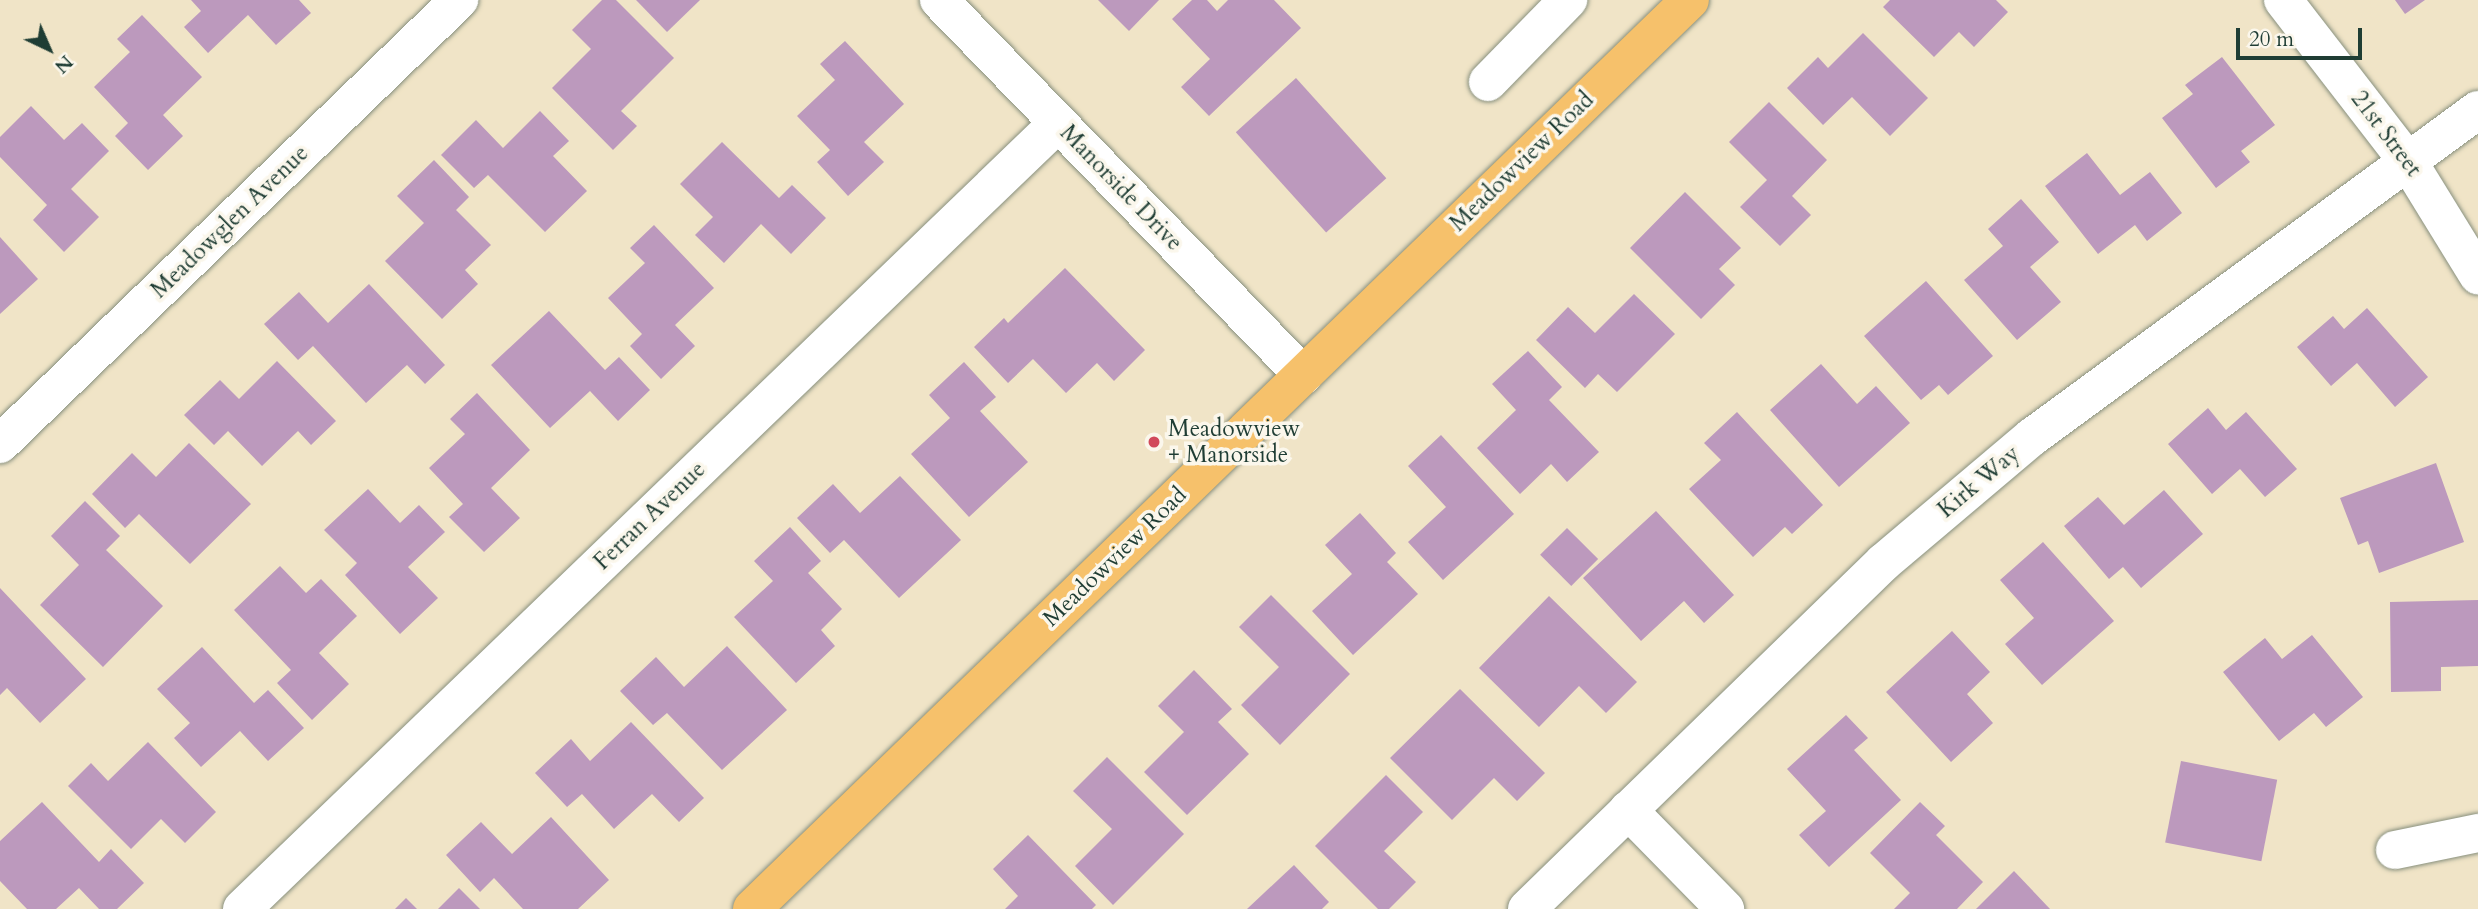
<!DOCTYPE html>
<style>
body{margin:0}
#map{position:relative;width:2478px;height:909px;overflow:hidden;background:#f0e4c7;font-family:Cardo,serif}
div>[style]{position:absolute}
.building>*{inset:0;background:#bc99bd;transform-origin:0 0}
.roads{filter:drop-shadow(0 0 2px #88907e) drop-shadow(0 0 2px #88907e)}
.minor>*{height:38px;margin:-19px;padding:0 19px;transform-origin:19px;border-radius:19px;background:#fff}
.major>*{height:38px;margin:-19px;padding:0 19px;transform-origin:19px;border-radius:19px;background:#f6c16b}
.dots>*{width:19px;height:19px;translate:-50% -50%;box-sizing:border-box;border:4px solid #fbf7ec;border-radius:50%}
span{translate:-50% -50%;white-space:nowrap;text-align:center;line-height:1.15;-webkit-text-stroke:7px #fbf7ec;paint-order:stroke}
.street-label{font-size:23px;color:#1f3d34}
.poi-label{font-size:23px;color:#1f3d34}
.left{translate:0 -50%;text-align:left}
.north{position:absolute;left:14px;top:14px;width:70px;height:70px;-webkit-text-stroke:5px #fbf7ec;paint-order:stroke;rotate:136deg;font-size:19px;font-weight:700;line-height:28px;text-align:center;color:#1f3d34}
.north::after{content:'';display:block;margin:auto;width:24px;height:32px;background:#1f3d34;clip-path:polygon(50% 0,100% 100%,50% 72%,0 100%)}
.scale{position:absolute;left:2236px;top:28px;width:126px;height:32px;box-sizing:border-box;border:4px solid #1f3d34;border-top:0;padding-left:9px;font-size:21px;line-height:24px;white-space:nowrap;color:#1f3d34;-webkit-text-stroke:5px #fbf7ec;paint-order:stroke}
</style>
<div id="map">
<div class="building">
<div style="clip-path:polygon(191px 0,299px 0,311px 13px,276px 45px,248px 15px,208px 53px,184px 27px,201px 11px)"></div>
<div style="clip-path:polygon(602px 0,616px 0,674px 58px,621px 111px,637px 126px,613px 150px,552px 88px,591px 49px,572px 30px)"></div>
<div style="clip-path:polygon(636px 0,700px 0,667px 32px)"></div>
<div style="clip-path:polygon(1098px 0,1159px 0,1129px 31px)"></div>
<div style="clip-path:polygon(1192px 0,1207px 0,1217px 11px,1228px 0,1274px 0,1301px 28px,1209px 116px,1181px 87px,1210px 59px,1172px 19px)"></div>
<div style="clip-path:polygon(1890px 0,1996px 0,2008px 12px,1974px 47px,1959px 32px,1934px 57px,1883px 7px)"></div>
<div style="clip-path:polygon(2395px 0,2425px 0,2405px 14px)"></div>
<div style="clip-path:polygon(142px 15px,202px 77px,163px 115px,183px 136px,148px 170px,115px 136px,128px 123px,94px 87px,130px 52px,117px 39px)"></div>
<div style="clip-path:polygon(1863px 33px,1928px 98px,1890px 136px,1852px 97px,1823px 125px,1787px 88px,1818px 57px,1828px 68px)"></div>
<div style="clip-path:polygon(845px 41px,904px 104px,864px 142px,884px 162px,848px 196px,817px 162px,830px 150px,797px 116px,835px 80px,820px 64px)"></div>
<div style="clip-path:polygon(2222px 57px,2275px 125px,2241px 151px,2250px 162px,2216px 188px,2162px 118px,2193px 94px,2185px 85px)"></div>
<div style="left:1296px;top:78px;width:135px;height:81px;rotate:48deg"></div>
<div style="clip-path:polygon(1769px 102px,1827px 160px,1792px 196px,1811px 215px,1780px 246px,1740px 207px,1767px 180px,1729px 142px)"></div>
<div style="clip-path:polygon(31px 106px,64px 140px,82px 123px,109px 151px,71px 189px,99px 217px,64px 252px,33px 220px,47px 205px,0 157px,0 137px)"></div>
<div style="clip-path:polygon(540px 111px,569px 141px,553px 156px,587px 191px,545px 232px,488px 175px,474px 188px,441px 155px,476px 120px,503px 148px)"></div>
<div style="clip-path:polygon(722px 142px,779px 198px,792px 185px,826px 218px,791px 254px,761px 224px,724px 263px,695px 235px,713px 217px,680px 184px)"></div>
<div style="clip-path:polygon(2087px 153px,2120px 195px,2150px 172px,2182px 213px,2147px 241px,2135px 225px,2098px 254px,2045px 186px)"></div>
<div style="clip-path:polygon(434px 160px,469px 197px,456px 210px,491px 245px,465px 270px,478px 284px,442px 319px,385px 261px,424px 223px,397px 196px)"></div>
<div style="clip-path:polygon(1685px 192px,1741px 248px,1719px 269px,1735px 285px,1701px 319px,1630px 248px)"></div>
<div style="clip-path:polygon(2021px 199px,2059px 242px,2030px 267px,2061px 302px,2017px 340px,1964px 280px,2003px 246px,1988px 229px)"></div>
<div style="clip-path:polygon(654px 225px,714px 288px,675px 325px,695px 346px,661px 379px,630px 346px,642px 334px,608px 298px,645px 263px,630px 248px)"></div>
<div style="clip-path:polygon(0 237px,38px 279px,0 314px)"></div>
<div style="clip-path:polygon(1065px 268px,1145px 350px,1114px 381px,1097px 363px,1066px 393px,1033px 359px,1008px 383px,974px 347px,1004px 318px,1008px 323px)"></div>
<div style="clip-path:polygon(1926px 281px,1993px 356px,1948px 395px,1939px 385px,1921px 400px,1864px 336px)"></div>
<div style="clip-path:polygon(369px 284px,445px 365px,425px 384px,407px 365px,366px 403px,313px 346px,298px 360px,264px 324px,299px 292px,328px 323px)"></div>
<div style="clip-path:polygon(1634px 294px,1675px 334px,1617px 392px,1598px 374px,1585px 388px,1536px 340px,1568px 307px,1595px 333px)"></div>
<div style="clip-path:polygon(2367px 308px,2428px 377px,2395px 407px,2357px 363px,2331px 386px,2297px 347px,2333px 316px,2344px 329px)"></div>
<div style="clip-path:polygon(549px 311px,605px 370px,619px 357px,650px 390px,618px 421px,590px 391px,550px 428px,491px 365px)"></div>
<div style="clip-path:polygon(1528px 351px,1562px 387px,1549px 400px,1599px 452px,1567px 482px,1551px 464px,1520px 494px,1477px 448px,1516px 410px,1492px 384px)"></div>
<div style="clip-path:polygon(277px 361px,336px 421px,311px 445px,298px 431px,262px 466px,228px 431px,214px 445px,184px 415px,220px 380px,239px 399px)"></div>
<div style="clip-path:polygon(964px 362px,996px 397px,980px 411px,1028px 462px,969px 517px,911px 454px,950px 418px,929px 395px)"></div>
<div style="clip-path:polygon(1821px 364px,1857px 404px,1876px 386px,1910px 423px,1839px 487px,1770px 410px)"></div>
<div style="clip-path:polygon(477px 393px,530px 450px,491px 488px,520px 518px,484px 552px,449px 517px,463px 504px,429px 468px,465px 434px,450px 419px)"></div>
<div style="clip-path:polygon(2208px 408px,2226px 430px,2246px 412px,2297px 469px,2265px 497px,2240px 469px,2212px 494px,2168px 444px)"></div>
<div style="clip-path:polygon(1737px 412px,1823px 505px,1792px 534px,1785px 527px,1753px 557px,1689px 489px,1721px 460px,1704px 443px)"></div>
<div style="clip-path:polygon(1441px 435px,1514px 514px,1443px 580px,1408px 542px,1446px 507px,1408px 466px)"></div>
<div style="clip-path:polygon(189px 443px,251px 504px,190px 564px,139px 514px,125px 528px,92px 494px,132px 453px,156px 477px)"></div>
<div style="clip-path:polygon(2436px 463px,2464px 542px,2379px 573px,2368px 541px,2358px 545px,2340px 498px)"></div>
<div style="clip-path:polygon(900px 476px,961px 540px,899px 598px,844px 540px,830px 553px,797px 518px,833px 484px,860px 513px)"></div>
<div style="clip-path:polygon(368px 489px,400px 523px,419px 505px,445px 532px,408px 567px,438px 598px,400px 634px,345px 575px,357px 563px,324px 530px)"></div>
<div style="clip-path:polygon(2164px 490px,2203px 534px,2141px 588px,2123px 567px,2109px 579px,2064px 526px,2098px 497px,2124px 525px)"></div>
<div style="clip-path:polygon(85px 501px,120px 536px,106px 550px,163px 606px,103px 667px,40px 605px,79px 565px,51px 536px)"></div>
<div style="clip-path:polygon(1656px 511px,1734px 595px,1704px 623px,1684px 601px,1641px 641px,1583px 578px)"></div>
<div style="clip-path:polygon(1360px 513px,1396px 553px,1387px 562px,1418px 594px,1353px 655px,1312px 611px,1352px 574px,1325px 545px)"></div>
<div style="clip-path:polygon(790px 527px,821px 561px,808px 573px,842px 609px,821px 630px,835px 646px,796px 683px,734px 617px,773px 581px,754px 561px)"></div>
<div style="left:1567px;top:528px;width:44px;height:38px;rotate:45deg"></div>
<div style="clip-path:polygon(2043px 542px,2114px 621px,2042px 685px,2005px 644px,2034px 618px,2000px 580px)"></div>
<div style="clip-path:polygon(280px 566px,306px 593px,321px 579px,357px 616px,319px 653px,349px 684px,312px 720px,277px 683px,291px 670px,234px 610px)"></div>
<div style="clip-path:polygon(0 588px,86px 679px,40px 723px,7px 688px,0 695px)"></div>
<div style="clip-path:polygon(1271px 595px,1350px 674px,1280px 745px,1241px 705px,1279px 667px,1239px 627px)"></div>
<div style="clip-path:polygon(1549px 596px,1637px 682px,1606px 713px,1579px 686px,1539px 727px,1479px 668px)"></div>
<div style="clip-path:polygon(2478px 600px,2478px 666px,2441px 667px,2441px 691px,2391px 692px,2390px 602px)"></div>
<div style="clip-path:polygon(1952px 631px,1990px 672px,1967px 694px,1993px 723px,1951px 762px,1886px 692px)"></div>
<div style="clip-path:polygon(2312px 635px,2363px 697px,2326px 727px,2314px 713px,2279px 741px,2223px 672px,2265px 638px,2282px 659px)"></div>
<div style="clip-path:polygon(727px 646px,787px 710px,722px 770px,667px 713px,653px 725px,620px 691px,656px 657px,684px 687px)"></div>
<div style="clip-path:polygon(202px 647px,254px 703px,268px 690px,304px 728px,268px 761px,240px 731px,201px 767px,174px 738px,190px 723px,157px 689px)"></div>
<div style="clip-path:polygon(1194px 670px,1232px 709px,1218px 722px,1249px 754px,1187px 815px,1144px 772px,1184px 732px,1158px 706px)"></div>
<div style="clip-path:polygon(1460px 689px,1545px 773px,1517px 801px,1494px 778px,1452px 820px,1390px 758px)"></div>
<div style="clip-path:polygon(1846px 715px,1868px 738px,1854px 750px,1901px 800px,1829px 867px,1799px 835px,1826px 811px,1787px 769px)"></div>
<div style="clip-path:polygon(631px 722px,704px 798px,679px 822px,652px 794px,614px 829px,582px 794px,567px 807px,535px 773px,571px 739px,590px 761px)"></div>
<div style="clip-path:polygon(148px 742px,216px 812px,185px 843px,161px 819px,131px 849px,68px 786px,91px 763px,108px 781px)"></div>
<div style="clip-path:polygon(1107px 757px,1184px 834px,1113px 905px,1075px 866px,1112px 829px,1073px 791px)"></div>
<div style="left:2181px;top:761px;width:98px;height:83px;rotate:11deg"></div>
<div style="clip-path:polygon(1386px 775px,1423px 812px,1384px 851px,1416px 882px,1389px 909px,1378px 909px,1315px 846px)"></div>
<div style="clip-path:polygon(42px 802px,99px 862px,111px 849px,144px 883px,117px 909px,99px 909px,79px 888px,56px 909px,27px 909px,0 881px,0 841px)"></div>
<div style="clip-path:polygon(1920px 802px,1945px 826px,1936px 835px,1983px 882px,1957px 909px,1894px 909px,1910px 893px,1870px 853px)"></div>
<div style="clip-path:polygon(551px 817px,609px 880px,578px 909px,523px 909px,494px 878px,480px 892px,446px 855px,481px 822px,512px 854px)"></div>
<div style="clip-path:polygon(1028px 835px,1096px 905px,1092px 909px,1005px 909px,1018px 896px,993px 869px)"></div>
<div style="clip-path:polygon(1294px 865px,1329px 902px,1322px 909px,1247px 909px)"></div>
<div style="clip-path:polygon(2014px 871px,2050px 909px,1976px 909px)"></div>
<div style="clip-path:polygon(459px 888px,480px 909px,438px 909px)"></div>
<div style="clip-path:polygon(406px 898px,417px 909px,395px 909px)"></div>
</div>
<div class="roads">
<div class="minor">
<div style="left:939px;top:0;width:523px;rotate:45.85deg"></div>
<div style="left:2283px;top:0;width:206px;rotate:52.3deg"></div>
<div style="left:2409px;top:163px;width:132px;rotate:58.4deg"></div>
<div style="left:1488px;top:82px;width:115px;rotate:-45.7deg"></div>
<div style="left:0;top:444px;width:639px;rotate:-44.05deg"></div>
<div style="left:1628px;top:810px;width:139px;rotate:45.6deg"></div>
<div style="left:2395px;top:850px;width:85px;rotate:-11.6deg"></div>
<div style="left:242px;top:909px;width:1133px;rotate:-43.93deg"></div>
<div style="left:1527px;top:909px;width:498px;rotate:-44.2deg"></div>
<div style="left:1884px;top:562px;width:194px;rotate:-40.2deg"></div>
<div style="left:2032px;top:437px;width:553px;rotate:-36.25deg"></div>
</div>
<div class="major">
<div style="left:752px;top:909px;width:1306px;rotate:-44.1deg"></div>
</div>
</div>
<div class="dots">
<div style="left:1154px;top:442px;background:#d1495b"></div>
</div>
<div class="street-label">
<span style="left:2386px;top:134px;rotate:53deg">21st Street</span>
<span style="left:1522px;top:162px;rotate:-44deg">Meadowview Road</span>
<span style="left:1121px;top:188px;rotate:46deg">Manorside Drive</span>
<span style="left:230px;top:222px;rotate:-44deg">Meadowglen Avenue</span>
<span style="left:1979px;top:482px;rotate:-40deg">Kirk Way</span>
<span style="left:650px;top:516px;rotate:-44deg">Ferran Avenue</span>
<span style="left:1115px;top:557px;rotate:-44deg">Meadowview Road</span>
</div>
<div class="poi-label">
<span class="left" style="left:1168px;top:442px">Meadowview<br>+ Manorside</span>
</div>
<div class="north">N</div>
<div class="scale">20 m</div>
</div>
